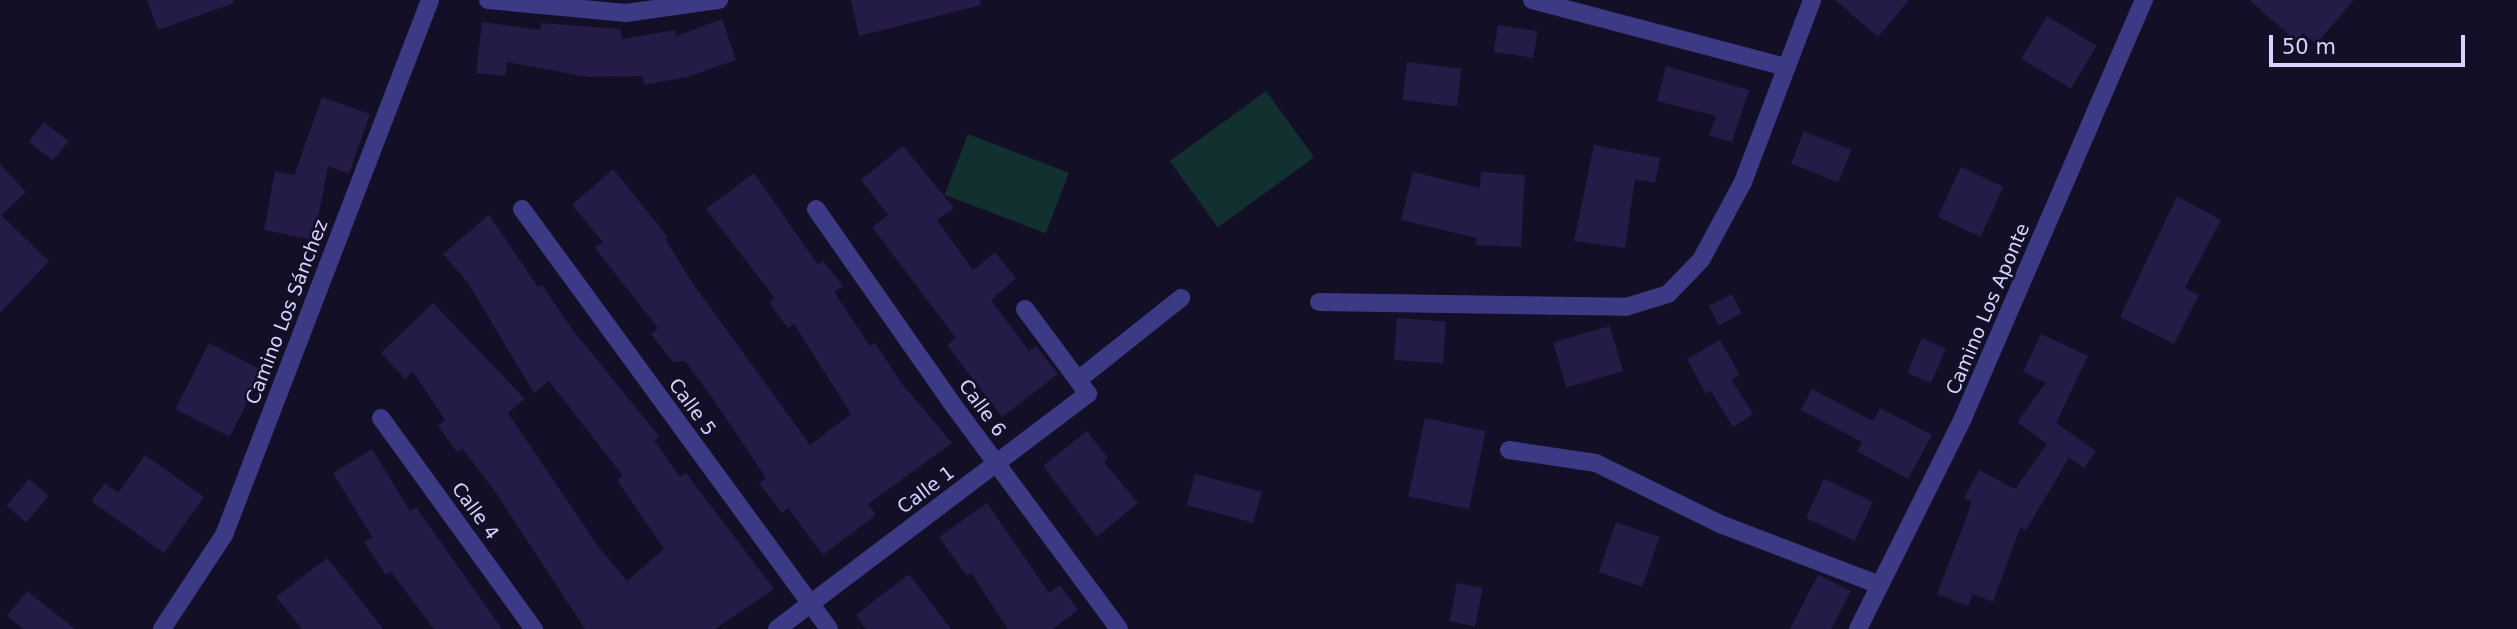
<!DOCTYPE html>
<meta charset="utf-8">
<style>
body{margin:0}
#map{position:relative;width:2517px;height:629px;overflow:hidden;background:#130f26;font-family:"DejaVu Sans",sans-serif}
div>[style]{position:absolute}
.green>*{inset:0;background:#12302f;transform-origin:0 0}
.building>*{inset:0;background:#241b47;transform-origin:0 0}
.minor>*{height:18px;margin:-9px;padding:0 9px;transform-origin:9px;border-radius:9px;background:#3d3a85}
span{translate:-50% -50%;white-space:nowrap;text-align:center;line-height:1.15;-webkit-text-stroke:5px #130f26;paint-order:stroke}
.street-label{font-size:19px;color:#d9d4ff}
.scale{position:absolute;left:2269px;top:35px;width:196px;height:32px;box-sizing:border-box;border:4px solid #d9d4ff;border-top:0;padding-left:9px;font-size:21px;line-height:24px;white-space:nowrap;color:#d9d4ff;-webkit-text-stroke:5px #130f26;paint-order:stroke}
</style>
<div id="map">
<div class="green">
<div style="left:1266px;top:91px;width:82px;height:119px;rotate:54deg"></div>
<div style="left:968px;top:134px;width:108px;height:65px;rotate:21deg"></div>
</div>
<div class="building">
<div style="clip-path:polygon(147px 0,233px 0,234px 3px,158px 30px)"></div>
<div style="clip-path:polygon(851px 0,980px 0,981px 5px,859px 36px)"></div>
<div style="clip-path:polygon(1835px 0,1909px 0,1878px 37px)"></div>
<div style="clip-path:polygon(2249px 0,2354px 0,2316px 44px,2303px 33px,2296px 41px)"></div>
<div style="left:2047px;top:16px;width:58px;height:50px;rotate:31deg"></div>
<div style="clip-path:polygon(722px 19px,736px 60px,687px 77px,644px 85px,643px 76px,587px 77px,507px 62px,505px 76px,476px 73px,482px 22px,540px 30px,541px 23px,621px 29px,621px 39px,675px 30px,676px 36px)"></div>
<div style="left:1498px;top:25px;width:40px;height:27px;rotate:9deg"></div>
<div style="left:1407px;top:62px;width:55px;height:38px;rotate:7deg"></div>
<div style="clip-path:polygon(1666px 66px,1749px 90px,1732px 142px,1709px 135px,1716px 116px,1657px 101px)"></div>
<div style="clip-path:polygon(322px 97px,370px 114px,349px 174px,328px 166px,314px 240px,264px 230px,275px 171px,294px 175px)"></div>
<div style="left:44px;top:122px;width:31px;height:25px;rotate:38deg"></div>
<div style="left:1804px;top:131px;width:51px;height:35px;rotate:22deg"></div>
<div style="clip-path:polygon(1594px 145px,1660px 158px,1655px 183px,1635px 179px,1625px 248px,1574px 241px)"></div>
<div style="clip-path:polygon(903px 146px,954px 208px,937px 220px,973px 270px,995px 252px,1016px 278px,991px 300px,1029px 351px,1036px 346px,1058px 374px,1002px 417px,947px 345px,956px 338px,872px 227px,888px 215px,861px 180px)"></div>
<div style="clip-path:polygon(0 164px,26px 192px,1px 215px,49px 261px,0 313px)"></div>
<div style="left:1961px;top:167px;width:47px;height:55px;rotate:25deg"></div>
<div style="clip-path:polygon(613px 169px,668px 237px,665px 239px,694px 285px,810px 445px,851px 414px,794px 324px,788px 328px,769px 303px,775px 298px,706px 209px,754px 173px,818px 265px,823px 261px,843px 286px,834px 292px,870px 346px,875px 343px,902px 384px,952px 443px,868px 504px,876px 515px,823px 555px,788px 508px,782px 513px,759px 483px,766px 478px,711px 396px,685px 361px,673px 362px,651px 334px,658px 328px,595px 248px,603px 242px,572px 205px)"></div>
<div style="clip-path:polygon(1413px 172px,1480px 188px,1481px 172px,1525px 175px,1521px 247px,1476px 245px,1477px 238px,1401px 220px)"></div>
<div style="clip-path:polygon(2177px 196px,2221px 220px,2185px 288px,2199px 295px,2174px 344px,2120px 317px)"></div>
<div style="clip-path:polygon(489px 215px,538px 287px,542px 285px,572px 329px,659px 436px,654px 440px,680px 477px,686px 473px,774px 589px,715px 629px,585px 629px,494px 490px,462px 448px,457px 452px,438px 426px,445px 420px,413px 372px,405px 379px,381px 353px,433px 303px,525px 399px,508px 413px,598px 546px,627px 581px,664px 549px,617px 480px,623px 476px,549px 381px,534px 393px,468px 283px,443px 254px)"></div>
<div style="left:1732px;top:294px;width:22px;height:26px;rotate:63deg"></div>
<div style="left:1397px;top:318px;width:49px;height:42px;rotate:4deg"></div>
<div style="left:1610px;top:326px;width:47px;height:59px;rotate:74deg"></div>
<div style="clip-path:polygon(2041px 334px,2088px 356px,2056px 423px,2096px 451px,2084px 468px,2069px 458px,2026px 530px,2020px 528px,1993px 602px,1973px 594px,1968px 606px,1937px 594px,1969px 511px,1971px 501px,1964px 498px,1979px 470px,2015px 489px,2047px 444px,2017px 422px,2046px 383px,2023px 372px)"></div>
<div style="left:1922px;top:338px;width:26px;height:38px;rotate:23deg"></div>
<div style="clip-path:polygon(1720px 340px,1740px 375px,1731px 379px,1753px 414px,1733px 427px,1711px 391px,1706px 394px,1687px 359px)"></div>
<div style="left:209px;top:343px;width:61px;height:74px;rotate:27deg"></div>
<div style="clip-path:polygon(1812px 389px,1873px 421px,1880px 408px,1932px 435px,1908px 479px,1857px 451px,1862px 442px,1801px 410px)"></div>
<div style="left:1425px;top:418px;width:62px;height:80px;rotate:12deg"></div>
<div style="clip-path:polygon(1087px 431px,1108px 458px,1104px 462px,1138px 503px,1097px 537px,1043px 466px)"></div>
<div style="clip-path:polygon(372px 449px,410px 511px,416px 507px,502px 629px,434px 629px,391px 572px,386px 575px,364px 542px,372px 537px,333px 473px)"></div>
<div style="clip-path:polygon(145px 455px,204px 497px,164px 553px,91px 501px,105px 483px,118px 493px)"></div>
<div style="left:1195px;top:474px;width:69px;height:32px;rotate:15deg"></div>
<div style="left:29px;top:479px;width:26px;height:35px;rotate:40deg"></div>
<div style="left:1824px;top:479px;width:54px;height:43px;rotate:25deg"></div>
<div style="clip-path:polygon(987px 503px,1049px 593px,1060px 585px,1078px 610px,1053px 629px,1008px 629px,971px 573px,967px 576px,939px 537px)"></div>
<div style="left:1616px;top:522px;width:46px;height:53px;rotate:19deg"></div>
<div style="clip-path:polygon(327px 558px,352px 589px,383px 629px,302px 629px,276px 597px)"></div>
<div style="clip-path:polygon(909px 574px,951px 629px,866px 629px,856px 615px)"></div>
<div style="clip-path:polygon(1818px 575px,1851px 591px,1831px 629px,1790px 629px)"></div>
<div style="left:1457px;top:583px;width:26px;height:39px;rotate:11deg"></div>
<div style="clip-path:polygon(27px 591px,75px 629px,23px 629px,7px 616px)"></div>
</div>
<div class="minor">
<div style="left:488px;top:0;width:139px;rotate:5.4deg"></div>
<div style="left:626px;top:13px;width:94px;rotate:-8deg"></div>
<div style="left:1532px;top:0;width:263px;rotate:14.8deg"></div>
<div style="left:522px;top:209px;width:520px;rotate:53.83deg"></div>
<div style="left:816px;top:209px;width:236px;rotate:55deg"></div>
<div style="left:951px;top:402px;width:282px;rotate:53.5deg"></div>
<div style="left:1319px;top:302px;width:307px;rotate:0.9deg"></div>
<div style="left:1626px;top:307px;width:44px;rotate:-17.2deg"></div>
<div style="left:1668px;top:294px;width:47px;rotate:-45.9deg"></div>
<div style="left:1701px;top:260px;width:89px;rotate:-61.7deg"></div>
<div style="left:1743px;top:182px;width:195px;rotate:-69.2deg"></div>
<div style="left:1025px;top:309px;width:89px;rotate:53.3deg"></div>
<div style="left:1078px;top:380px;width:132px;rotate:-38.5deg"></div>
<div style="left:381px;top:418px;width:261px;rotate:54.1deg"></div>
<div style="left:1509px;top:450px;width:88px;rotate:8.5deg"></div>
<div style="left:1596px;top:463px;width:138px;rotate:26.2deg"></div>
<div style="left:1720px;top:524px;width:171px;rotate:20.9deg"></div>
<div style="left:162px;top:629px;width:113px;rotate:-56.6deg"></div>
<div style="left:224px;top:535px;width:573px;rotate:-68.94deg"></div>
<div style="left:777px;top:629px;width:390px;rotate:-37.1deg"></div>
<div style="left:1088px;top:394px;width:17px;rotate:-126deg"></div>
<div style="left:1858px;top:629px;width:236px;rotate:-63.5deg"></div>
<div style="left:1963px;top:418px;width:456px;rotate:-66.6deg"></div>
</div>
<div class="street-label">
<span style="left:1988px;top:309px;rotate:-67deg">Camino Los Aponte</span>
<span style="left:287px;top:312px;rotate:-69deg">Camino Los Sánchez</span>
<span style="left:692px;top:407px;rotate:54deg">Calle 5</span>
<span style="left:982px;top:408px;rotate:54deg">Calle 6</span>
<span style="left:926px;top:490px;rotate:-37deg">Calle 1</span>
<span style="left:475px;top:511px;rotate:54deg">Calle 4</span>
</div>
<div class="scale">50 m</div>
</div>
